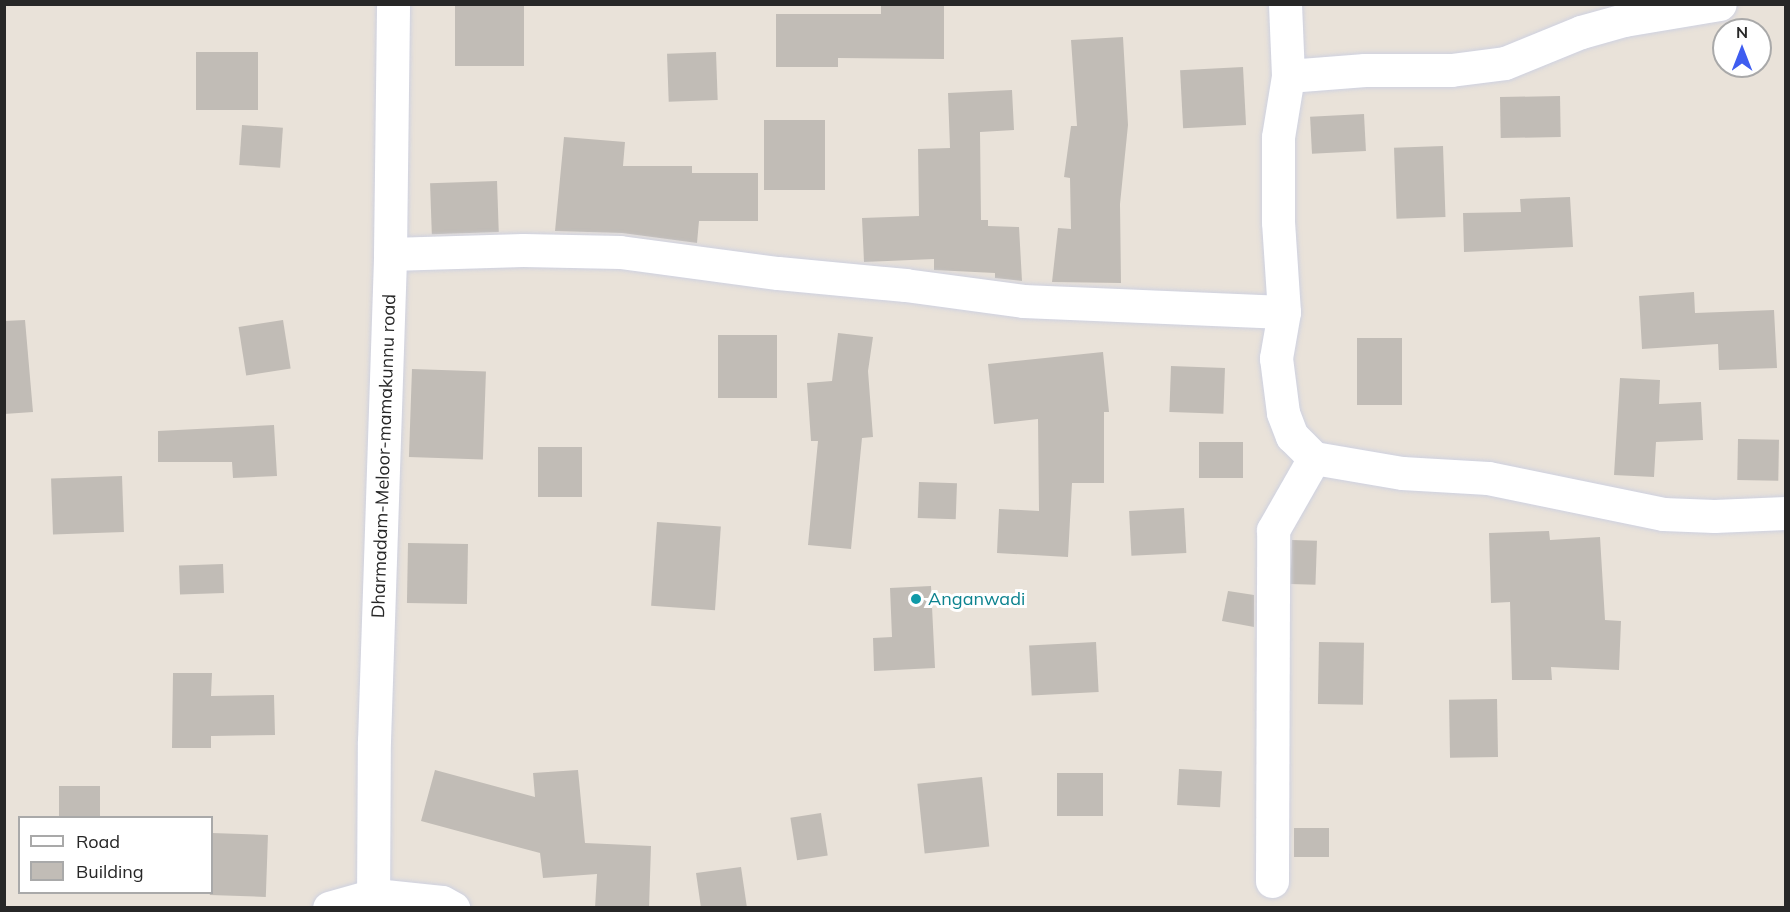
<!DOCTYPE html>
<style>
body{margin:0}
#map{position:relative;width:1790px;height:912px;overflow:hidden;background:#e9e2d9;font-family:Mulish,sans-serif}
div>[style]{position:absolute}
.building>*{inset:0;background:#c1bcb6;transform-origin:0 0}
.roads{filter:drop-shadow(0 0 2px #ced1e0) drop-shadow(0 0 2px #ced1e0)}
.minor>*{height:33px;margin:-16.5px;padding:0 16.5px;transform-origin:16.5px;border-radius:16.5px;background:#fff}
.secondary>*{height:33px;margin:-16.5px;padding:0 16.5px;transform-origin:16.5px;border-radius:16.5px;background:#fff}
.dots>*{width:16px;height:16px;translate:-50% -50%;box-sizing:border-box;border:3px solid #fff;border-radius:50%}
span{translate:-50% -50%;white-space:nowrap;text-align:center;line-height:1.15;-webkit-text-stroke:6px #fff;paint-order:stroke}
.street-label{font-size:18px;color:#272727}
.culture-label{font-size:18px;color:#0d838f}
.left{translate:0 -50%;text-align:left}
.frame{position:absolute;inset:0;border:6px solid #272727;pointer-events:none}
.legend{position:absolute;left:18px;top:816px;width:195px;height:78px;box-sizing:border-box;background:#fff;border:2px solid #a9a9a9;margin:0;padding:8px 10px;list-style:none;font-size:18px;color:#272727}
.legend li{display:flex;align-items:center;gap:12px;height:30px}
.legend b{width:30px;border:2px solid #a9a9a9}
.north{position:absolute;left:1712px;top:18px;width:60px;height:60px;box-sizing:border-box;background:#fff;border:2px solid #a9a9a9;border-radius:50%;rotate:0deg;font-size:16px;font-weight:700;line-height:24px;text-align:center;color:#272727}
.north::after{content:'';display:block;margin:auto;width:21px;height:27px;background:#3f5df0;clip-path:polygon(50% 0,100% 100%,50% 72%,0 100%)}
</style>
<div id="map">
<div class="building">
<div style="left:455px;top:4px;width:69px;height:62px"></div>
<div style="clip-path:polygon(881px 4px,944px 4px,944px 59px,838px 58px,838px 67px,776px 67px,776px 14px,881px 14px)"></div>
<div style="clip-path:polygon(1123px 37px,1128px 125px,1120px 204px,1121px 283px,1052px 282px,1058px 228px,1071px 229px,1070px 178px,1064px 177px,1071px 126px,1077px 126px,1071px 40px)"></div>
<div style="left:196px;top:52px;width:62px;height:58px"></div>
<div style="left:716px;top:52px;width:48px;height:49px;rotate:88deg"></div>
<div style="left:1243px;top:67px;width:58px;height:63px;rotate:87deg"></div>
<div style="clip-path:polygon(1012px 90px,1014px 130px,980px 132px,981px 220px,988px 220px,988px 226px,1019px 227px,1022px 281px,995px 278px,995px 273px,934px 270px,934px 259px,864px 262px,862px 218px,919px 216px,918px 149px,950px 148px,948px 93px)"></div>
<div style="left:1560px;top:96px;width:41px;height:60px;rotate:89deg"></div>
<div style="left:1364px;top:114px;width:37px;height:54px;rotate:87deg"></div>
<div style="left:825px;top:120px;width:70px;height:61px;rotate:90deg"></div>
<div style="left:242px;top:125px;width:41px;height:40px;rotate:4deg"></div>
<div style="clip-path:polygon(564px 137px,625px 142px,623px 166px,692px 166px,692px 173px,758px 173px,758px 221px,699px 221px,697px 243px,622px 233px,555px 231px)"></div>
<div style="left:1443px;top:146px;width:71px;height:49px;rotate:88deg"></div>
<div style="left:497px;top:181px;width:51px;height:67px;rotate:88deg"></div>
<div style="clip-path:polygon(1570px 197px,1573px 247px,1464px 252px,1463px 213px,1521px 212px,1520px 199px)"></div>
<div style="clip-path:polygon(1694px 292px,1695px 313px,1774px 310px,1777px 368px,1719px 370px,1718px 344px,1642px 349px,1639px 296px)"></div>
<div style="clip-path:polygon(25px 320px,33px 412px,4px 414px,4px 321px)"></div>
<div style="left:283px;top:320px;width:49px;height:45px;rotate:81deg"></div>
<div style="clip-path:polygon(838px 333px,873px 337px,868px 371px,873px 437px,862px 438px,851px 549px,808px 545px,818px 441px,811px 441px,807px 383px,832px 381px)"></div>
<div style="left:718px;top:335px;width:59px;height:63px"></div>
<div style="left:1357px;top:338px;width:45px;height:67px"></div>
<div style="clip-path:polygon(1103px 352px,1109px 412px,1104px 412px,1104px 483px,1072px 483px,1068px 557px,997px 553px,999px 509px,1039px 511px,1038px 419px,994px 424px,988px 364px)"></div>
<div style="left:1171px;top:366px;width:54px;height:46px;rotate:2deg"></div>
<div style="left:412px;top:369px;width:74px;height:88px;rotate:2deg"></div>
<div style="clip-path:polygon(1620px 378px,1660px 380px,1659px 404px,1701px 402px,1703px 440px,1656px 442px,1654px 477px,1614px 475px)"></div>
<div style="clip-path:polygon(274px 425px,277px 476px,233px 478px,232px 462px,158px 462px,158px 431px)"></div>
<div style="left:1738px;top:439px;width:41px;height:41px;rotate:1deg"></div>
<div style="left:1199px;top:442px;width:44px;height:36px"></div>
<div style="left:582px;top:447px;width:50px;height:44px;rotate:90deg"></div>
<div style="left:122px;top:476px;width:56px;height:71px;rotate:88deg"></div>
<div style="left:919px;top:482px;width:38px;height:36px;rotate:2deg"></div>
<div style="left:1184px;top:508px;width:45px;height:55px;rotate:87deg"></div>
<div style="left:657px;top:522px;width:64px;height:84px;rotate:4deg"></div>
<div style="clip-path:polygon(1549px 531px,1550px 540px,1600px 537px,1605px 620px,1621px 621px,1619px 670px,1551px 667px,1552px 680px,1512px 680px,1510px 602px,1491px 603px,1489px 533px)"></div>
<div style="left:1292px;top:540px;width:25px;height:44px;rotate:2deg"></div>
<div style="left:408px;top:543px;width:60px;height:60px;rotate:1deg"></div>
<div style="left:223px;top:564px;width:29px;height:44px;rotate:88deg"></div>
<div style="clip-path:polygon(931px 586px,935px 668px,874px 671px,873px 638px,892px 637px,890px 588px)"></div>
<div style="clip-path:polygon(1228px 591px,1254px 595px,1254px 627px,1222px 621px)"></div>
<div style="left:1096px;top:642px;width:50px;height:67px;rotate:87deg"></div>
<div style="left:1319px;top:642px;width:45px;height:62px;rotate:1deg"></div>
<div style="clip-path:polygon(173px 673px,212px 673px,211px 696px,274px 695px,275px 735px,211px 736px,211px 748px,172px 748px)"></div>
<div style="left:1497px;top:699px;width:58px;height:48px;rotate:89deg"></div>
<div style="left:1179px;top:769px;width:43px;height:36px;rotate:3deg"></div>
<div style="clip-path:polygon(435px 770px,535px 797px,533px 773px,578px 770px,585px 843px,651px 846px,649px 908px,595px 908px,597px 874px,543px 878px,540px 853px,421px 821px)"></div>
<div style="left:1057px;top:773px;width:46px;height:43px"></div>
<div style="left:982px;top:777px;width:70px;height:65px;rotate:84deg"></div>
<div style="left:59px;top:786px;width:41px;height:32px"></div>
<div style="left:821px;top:813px;width:43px;height:31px;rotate:81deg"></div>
<div style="left:1294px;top:828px;width:35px;height:29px"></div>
<div style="left:212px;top:833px;width:56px;height:62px;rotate:2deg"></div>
<div style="clip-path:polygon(741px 867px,747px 908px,701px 908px,696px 873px)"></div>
</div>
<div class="roads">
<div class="minor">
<div style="left:1285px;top:4px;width:72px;rotate:87.6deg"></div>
<div style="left:390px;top:254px;width:133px;rotate:-1.7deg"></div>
<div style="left:523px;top:250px;width:97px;rotate:1.2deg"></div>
<div style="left:620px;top:252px;width:159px;rotate:7.6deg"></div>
<div style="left:778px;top:273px;width:128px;rotate:5.4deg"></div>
<div style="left:905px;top:285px;width:119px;rotate:7.7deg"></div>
<div style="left:1023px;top:301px;width:261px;rotate:2.4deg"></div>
<div style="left:1284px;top:312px;width:90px;rotate:-93.8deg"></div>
<div style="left:1278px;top:222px;width:85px;rotate:-90deg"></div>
<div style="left:1278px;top:137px;width:62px;rotate:-80.7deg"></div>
<div style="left:1288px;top:76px;width:77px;rotate:-4.5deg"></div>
<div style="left:1365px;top:70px;width:86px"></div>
<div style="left:1451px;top:70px;width:54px;rotate:-7.4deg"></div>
<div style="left:1505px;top:63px;width:82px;rotate:-22.2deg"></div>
<div style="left:1581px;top:32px;width:45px;rotate:-15.6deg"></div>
<div style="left:1624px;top:20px;width:97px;rotate:-9.5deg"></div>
<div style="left:1284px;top:312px;width:47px;rotate:99.9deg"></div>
<div style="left:1276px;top:358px;width:55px;rotate:82.7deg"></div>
<div style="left:1283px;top:413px;width:25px;rotate:69deg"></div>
<div style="left:1292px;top:436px;width:31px;rotate:45deg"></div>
<div style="left:1314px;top:458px;width:89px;rotate:9.7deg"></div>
<div style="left:1402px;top:473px;width:86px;rotate:3.3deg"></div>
<div style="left:1488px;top:478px;width:179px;rotate:11.6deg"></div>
<div style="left:1663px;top:514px;width:51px;rotate:2.2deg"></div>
<div style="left:1714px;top:516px;width:72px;rotate:-2.4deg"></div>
<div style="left:1272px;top:881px;width:351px;rotate:-89.8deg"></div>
<div style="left:1273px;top:530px;width:83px;rotate:-60.3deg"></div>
<div style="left:329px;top:908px;width:48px;rotate:-15.8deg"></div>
<div style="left:375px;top:895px;width:67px;rotate:6deg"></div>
<div style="left:442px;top:902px;width:13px;rotate:29deg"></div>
</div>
<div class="secondary">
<div style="left:373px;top:908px;width:167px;rotate:-89.7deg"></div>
<div style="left:374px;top:741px;width:487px;rotate:-88.1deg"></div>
<div style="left:390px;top:254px;width:250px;rotate:-89.3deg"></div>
</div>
</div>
<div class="dots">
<div style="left:916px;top:599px;background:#0f9aa8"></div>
</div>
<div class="street-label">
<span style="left:384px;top:456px;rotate:-88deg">Dharmadam-Meloor-mamakunnu road</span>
</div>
<div class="culture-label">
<span class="left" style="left:928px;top:599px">Anganwadi</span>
</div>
<div class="frame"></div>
<ul class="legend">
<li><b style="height:8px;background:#fff"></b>Road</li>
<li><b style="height:16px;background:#c1bcb6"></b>Building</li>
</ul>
<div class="north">N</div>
</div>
